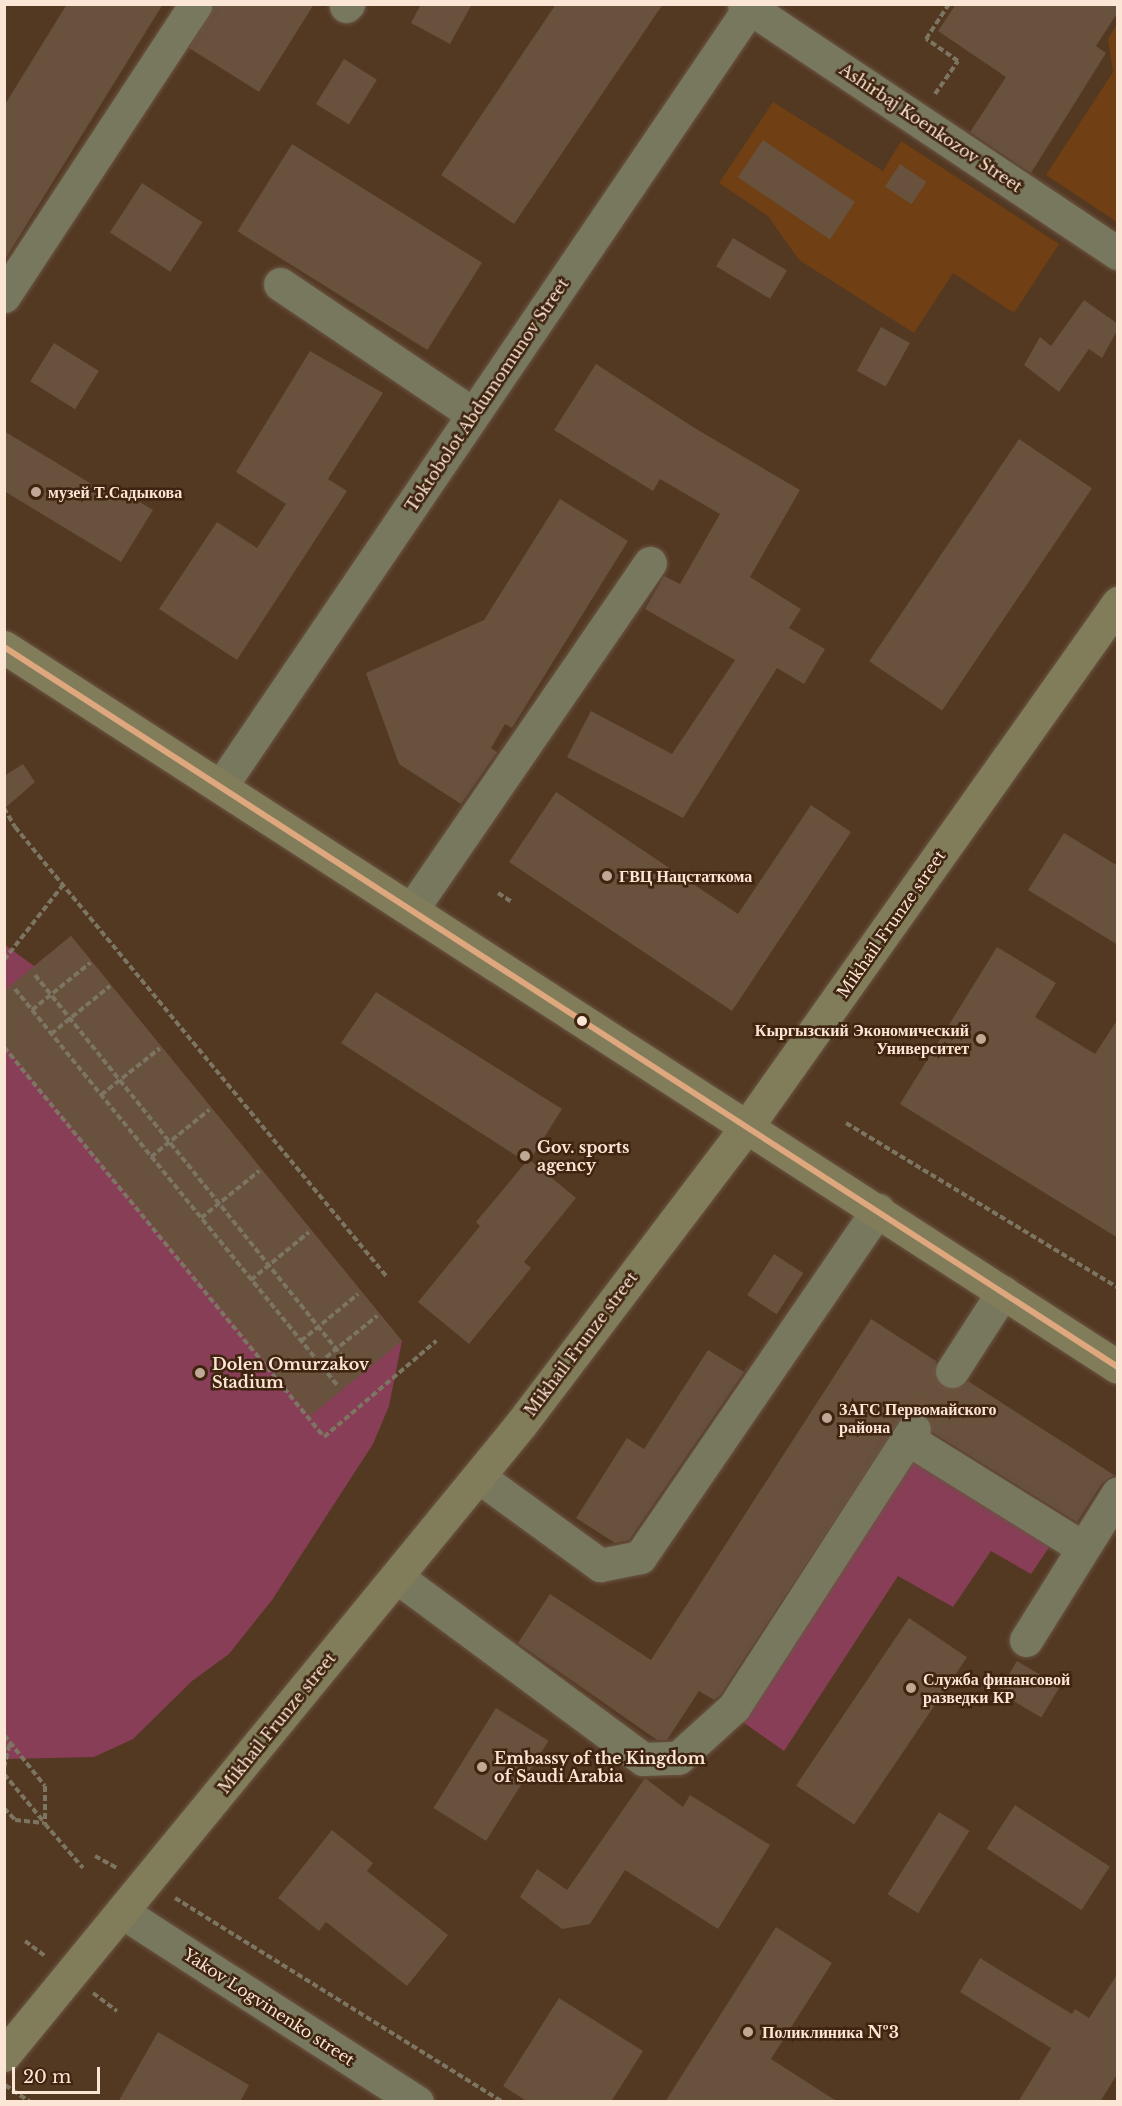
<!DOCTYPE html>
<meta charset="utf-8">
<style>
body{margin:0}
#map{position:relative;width:1122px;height:2106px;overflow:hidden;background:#533822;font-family:"Libre Baskerville",serif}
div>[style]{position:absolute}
.built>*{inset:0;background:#703f14}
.green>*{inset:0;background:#893e58}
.building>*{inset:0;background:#68513d;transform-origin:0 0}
.minor-tunnel>*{height:33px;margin-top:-16.5px;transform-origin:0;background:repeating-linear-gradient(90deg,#6c523d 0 33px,transparent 0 49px)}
.path>*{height:4px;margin-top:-2px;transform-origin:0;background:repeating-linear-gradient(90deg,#7b7561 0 6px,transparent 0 9px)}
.roads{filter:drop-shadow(0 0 2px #6a5543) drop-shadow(0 0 2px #6a5543)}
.minor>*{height:33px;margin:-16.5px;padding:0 16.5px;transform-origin:16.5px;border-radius:16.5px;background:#78785e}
.major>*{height:33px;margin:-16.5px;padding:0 16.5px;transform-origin:16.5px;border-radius:16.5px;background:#817d5a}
.bus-1>*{height:6px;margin:-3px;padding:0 3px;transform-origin:3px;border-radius:3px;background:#dfa77e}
.dots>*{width:16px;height:16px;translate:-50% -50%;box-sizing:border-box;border:3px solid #3f240f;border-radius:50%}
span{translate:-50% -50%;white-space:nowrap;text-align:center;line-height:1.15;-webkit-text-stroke:5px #3f240f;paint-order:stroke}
.street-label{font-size:16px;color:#fbe5d5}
.poi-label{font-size:16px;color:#fbe5d5;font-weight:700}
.left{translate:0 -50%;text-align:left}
.right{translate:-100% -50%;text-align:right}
.frame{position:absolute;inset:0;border:6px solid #fbe5d5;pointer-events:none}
.scale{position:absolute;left:12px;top:2067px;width:88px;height:27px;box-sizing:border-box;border:3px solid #fbe5d5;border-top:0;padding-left:8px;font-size:18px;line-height:21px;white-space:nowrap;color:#fbe5d5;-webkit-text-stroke:4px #3f240f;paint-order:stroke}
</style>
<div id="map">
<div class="built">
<div style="clip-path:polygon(1117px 24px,1117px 222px,1046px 175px,1113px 72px,1108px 39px)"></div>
<div style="clip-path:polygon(773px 102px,883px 171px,901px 141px,1059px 244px,1014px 313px,953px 273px,914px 333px,799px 260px,768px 216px,719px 183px)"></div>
</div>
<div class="green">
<div style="clip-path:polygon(71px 936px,402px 1341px,389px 1406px,373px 1444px,272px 1600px,229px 1654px,192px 1681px,133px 1739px,94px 1757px,5px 1759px,4px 944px,34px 966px)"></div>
<div style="clip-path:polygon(908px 1452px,1052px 1543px,1031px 1574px,991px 1551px,953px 1607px,898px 1576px,784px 1751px,737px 1718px)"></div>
</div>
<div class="building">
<div style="clip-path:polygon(67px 4px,163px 4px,4px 261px,4px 106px)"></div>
<div style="clip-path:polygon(215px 4px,314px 4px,259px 92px,189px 48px)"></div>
<div style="clip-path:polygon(421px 4px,472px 4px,450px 44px,411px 23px)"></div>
<div style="clip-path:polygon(556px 4px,663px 4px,514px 224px,441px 175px)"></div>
<div style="clip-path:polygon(956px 4px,1118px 4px,1118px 12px,1096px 46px,1106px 53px,1031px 173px,970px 132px,1006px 77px,938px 31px)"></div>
<div style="left:344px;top:59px;width:39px;height:53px;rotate:32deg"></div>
<div style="left:763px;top:140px;width:111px;height:45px;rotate:34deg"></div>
<div style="left:292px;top:144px;width:224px;height:103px;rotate:32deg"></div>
<div style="left:900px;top:164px;width:32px;height:27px;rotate:34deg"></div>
<div style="left:142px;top:183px;width:72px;height:59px;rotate:33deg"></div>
<div style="left:733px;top:238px;width:63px;height:33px;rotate:31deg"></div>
<div style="clip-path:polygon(1084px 300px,1118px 324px,1118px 329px,1102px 358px,1089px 349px,1059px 392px,1024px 365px,1040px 337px,1051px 346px)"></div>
<div style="left:881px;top:327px;width:33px;height:50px;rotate:29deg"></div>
<div style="left:54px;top:343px;width:53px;height:45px;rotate:32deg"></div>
<div style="clip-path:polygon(310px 351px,383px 393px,328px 479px,347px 491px,237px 660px,159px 609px,217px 522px,257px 548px,286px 504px,236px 472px)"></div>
<div style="clip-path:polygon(596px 364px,693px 427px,800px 490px,750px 577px,801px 609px,789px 628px,825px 649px,804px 684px,777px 668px,683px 818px,567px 757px,591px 711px,672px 754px,735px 660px,645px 609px,664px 576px,680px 584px,720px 514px,660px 479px,653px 491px,554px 430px)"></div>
<div style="clip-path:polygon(4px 431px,108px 494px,113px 486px,153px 510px,121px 562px,4px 491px)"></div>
<div style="left:1019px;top:439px;width:88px;height:268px;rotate:34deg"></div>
<div style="clip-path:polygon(560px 499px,628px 541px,512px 728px,505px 724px,491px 748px,497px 752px,461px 804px,399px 764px,366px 673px,484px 620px)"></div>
<div style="clip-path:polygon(23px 764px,35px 782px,4px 809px,4px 776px)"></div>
<div style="clip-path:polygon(556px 792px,738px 914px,811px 805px,851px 832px,732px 1011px,509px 862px)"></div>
<div style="clip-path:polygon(1064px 833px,1118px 866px,1118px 945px,1028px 890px)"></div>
<div style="clip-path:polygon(71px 936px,402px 1341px,310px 1416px,4px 1044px,4px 991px)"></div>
<div style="clip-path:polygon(997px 947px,1056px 983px,1035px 1017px,1095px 1054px,1118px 1019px,1118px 1238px,900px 1104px)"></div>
<div style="clip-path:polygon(376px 992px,562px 1109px,530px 1160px,576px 1198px,524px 1262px,531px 1268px,469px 1344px,418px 1302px,480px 1226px,476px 1222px,526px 1162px,341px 1043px)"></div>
<div style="left:774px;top:1254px;width:35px;height:49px;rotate:33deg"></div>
<div style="clip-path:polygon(871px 1319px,936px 1361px,935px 1379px,942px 1387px,960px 1388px,968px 1381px,1114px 1475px,1102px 1483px,1077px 1522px,932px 1432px,925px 1414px,906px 1412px,720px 1695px,714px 1700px,699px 1691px,667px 1740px,657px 1740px,518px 1643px,550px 1594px,651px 1660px)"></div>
<div style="clip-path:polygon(708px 1350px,744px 1372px,629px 1540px,615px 1543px,576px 1518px,627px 1438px,644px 1449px)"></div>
<div style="left:909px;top:1618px;width:70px;height:202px;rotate:34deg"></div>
<div style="left:1017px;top:1661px;width:50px;height:36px;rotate:31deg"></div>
<div style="left:496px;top:1708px;width:62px;height:118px;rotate:32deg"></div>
<div style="clip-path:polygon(645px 1778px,683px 1807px,690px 1795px,770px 1845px,718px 1929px,625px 1870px,590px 1924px,562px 1929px,520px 1897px,537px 1869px,567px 1890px)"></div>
<div style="left:1015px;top:1805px;width:113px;height:52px;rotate:33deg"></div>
<div style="left:939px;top:1812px;width:36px;height:97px;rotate:32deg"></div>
<div style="clip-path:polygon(332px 1830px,373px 1863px,367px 1871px,448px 1935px,407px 1986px,326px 1922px,319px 1931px,278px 1898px)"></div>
<div style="clip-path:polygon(776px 1927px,832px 1963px,771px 2059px,838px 2102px,665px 2102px)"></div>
<div style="clip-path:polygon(980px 1958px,1072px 2014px,1075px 2009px,1089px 2018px,1118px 1973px,1118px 2073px,1100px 2102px,1018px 2102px,1051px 2048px,960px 1992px)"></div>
<div style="clip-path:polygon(559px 1998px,643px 2051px,611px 2102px,528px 2102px,503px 2086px)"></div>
<div style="clip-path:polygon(158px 2032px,249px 2085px,240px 2102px,118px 2102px)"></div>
</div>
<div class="minor-tunnel">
<div style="left:914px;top:1429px;width:69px;rotate:-56.8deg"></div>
</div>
<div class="path">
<div style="left:935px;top:94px;width:40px;rotate:-55.1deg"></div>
<div style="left:958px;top:61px;width:39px;rotate:-145deg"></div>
<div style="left:926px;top:39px;width:42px;rotate:-56.7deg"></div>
<div style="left:4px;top:808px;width:22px;rotate:60deg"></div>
<div style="left:15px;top:827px;width:584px;rotate:50.42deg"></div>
<div style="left:498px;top:893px;width:17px;rotate:33deg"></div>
<div style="left:4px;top:960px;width:95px;rotate:-51.8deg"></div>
<div style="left:35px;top:975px;width:509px;rotate:51.15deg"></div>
<div style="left:15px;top:989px;width:512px;rotate:50.87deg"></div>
<div style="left:32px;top:1010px;width:75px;rotate:-39deg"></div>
<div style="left:51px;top:1034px;width:76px;rotate:-39.1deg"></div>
<div style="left:4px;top:1047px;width:504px;rotate:50.63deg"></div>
<div style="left:324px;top:1437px;width:148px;rotate:-40.6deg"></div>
<div style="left:101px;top:1095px;width:75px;rotate:-38.5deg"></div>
<div style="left:846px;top:1123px;width:318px;rotate:31.2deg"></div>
<div style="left:151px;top:1157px;width:75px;rotate:-39deg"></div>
<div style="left:201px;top:1218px;width:75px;rotate:-39deg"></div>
<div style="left:251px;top:1280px;width:75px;rotate:-39.6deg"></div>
<div style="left:301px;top:1341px;width:74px;rotate:-39.5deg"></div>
<div style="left:319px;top:1363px;width:75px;rotate:-39deg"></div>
<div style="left:4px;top:1735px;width:65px;rotate:51.2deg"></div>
<div style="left:45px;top:1786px;width:38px;rotate:90deg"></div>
<div style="left:45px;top:1824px;width:58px;rotate:49.2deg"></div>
<div style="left:4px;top:1768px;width:27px;rotate:-77deg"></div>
<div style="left:4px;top:1774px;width:62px;rotate:50.2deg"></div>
<div style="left:4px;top:1808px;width:16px;rotate:47deg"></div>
<div style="left:15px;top:1820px;width:29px;rotate:6deg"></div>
<div style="left:95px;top:1856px;width:26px;rotate:29deg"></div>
<div style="left:175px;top:1898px;width:386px;rotate:31.9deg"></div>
<div style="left:25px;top:1941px;width:26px;rotate:37deg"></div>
<div style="left:93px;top:1993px;width:30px;rotate:37deg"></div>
<div style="left:5px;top:2085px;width:30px;rotate:34deg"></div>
</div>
<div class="roads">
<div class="minor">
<div style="left:744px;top:4px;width:449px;rotate:33.7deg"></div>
<div style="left:346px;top:6px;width:3px;rotate:-45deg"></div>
<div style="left:280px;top:284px;width:233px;rotate:34deg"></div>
<div style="left:4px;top:296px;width:349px;rotate:-56.7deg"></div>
<div style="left:221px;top:786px;width:945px;rotate:-55.82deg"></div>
<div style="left:412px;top:909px;width:420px;rotate:-55.5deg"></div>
<div style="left:952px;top:1371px;width:94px;rotate:-57.2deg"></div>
<div style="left:908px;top:1439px;width:206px;rotate:31.9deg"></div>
<div style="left:479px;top:1477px;width:150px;rotate:36deg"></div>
<div style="left:600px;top:1565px;width:41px;rotate:-11.3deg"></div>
<div style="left:640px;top:1557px;width:421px;rotate:-55.6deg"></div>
<div style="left:397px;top:1577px;width:306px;rotate:36.5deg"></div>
<div style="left:643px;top:1759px;width:35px;rotate:-2deg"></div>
<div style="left:678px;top:1758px;width:76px;rotate:-42.3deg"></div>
<div style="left:734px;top:1707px;width:331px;rotate:-57.1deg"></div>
<div style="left:1026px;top:1640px;width:173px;rotate:-58deg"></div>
<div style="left:122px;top:1912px;width:351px;rotate:32.8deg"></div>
</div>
<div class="major">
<div style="left:4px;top:647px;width:1326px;rotate:32.88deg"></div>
<div style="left:4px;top:2055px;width:816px;rotate:-50.67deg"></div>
<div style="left:521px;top:1424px;width:375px;rotate:-52.8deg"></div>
<div style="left:748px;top:1125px;width:640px;rotate:-54.67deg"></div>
</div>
</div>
<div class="bus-1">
<div style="left:4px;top:647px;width:1326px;rotate:32.88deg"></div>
</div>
<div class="dots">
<div style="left:36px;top:492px;background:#c0a896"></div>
<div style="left:607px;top:876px;background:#c0a896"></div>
<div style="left:582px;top:1021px;background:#fbe5d5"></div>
<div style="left:981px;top:1039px;background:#c0a896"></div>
<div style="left:525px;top:1156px;background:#c0a896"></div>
<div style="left:200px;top:1373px;background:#c0a896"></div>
<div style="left:827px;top:1418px;background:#c0a896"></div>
<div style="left:911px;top:1688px;background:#c0a896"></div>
<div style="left:482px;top:1767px;background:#c0a896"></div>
<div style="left:748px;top:2032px;background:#c0a896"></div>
</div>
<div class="street-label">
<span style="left:931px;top:128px;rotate:34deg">Ashirbaj Koenkozov Street</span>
<span style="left:487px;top:395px;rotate:-56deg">Toktobolot Abdumomunov Street</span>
<span style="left:891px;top:924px;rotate:-55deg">Mikhail Frunze street</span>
<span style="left:581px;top:1344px;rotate:-53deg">Mikhail Frunze street</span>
<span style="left:277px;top:1723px;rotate:-51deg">Mikhail Frunze street</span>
<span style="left:269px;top:2007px;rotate:33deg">Yakov Logvinenko street</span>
</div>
<div class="poi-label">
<span class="left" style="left:48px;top:492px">музей Т.Садыкова</span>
<span class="left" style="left:619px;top:876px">ГВЦ Нацстаткома</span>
<span class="right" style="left:969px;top:1039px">Кыргызский Экономический<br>Университет</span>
<span class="left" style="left:537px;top:1156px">Gov. sports<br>agency</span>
<span class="left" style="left:212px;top:1373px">Dolen Omurzakov<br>Stadium</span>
<span class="left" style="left:839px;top:1418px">ЗАГС Первомайского<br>района</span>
<span class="left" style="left:923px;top:1688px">Служба финансовой<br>разведки КР</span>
<span class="left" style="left:494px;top:1767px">Embassy of the Kingdom<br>of Saudi Arabia</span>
<span class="left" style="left:762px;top:2032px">Поликлиника №3</span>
</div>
<div class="frame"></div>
<div class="scale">20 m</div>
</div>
